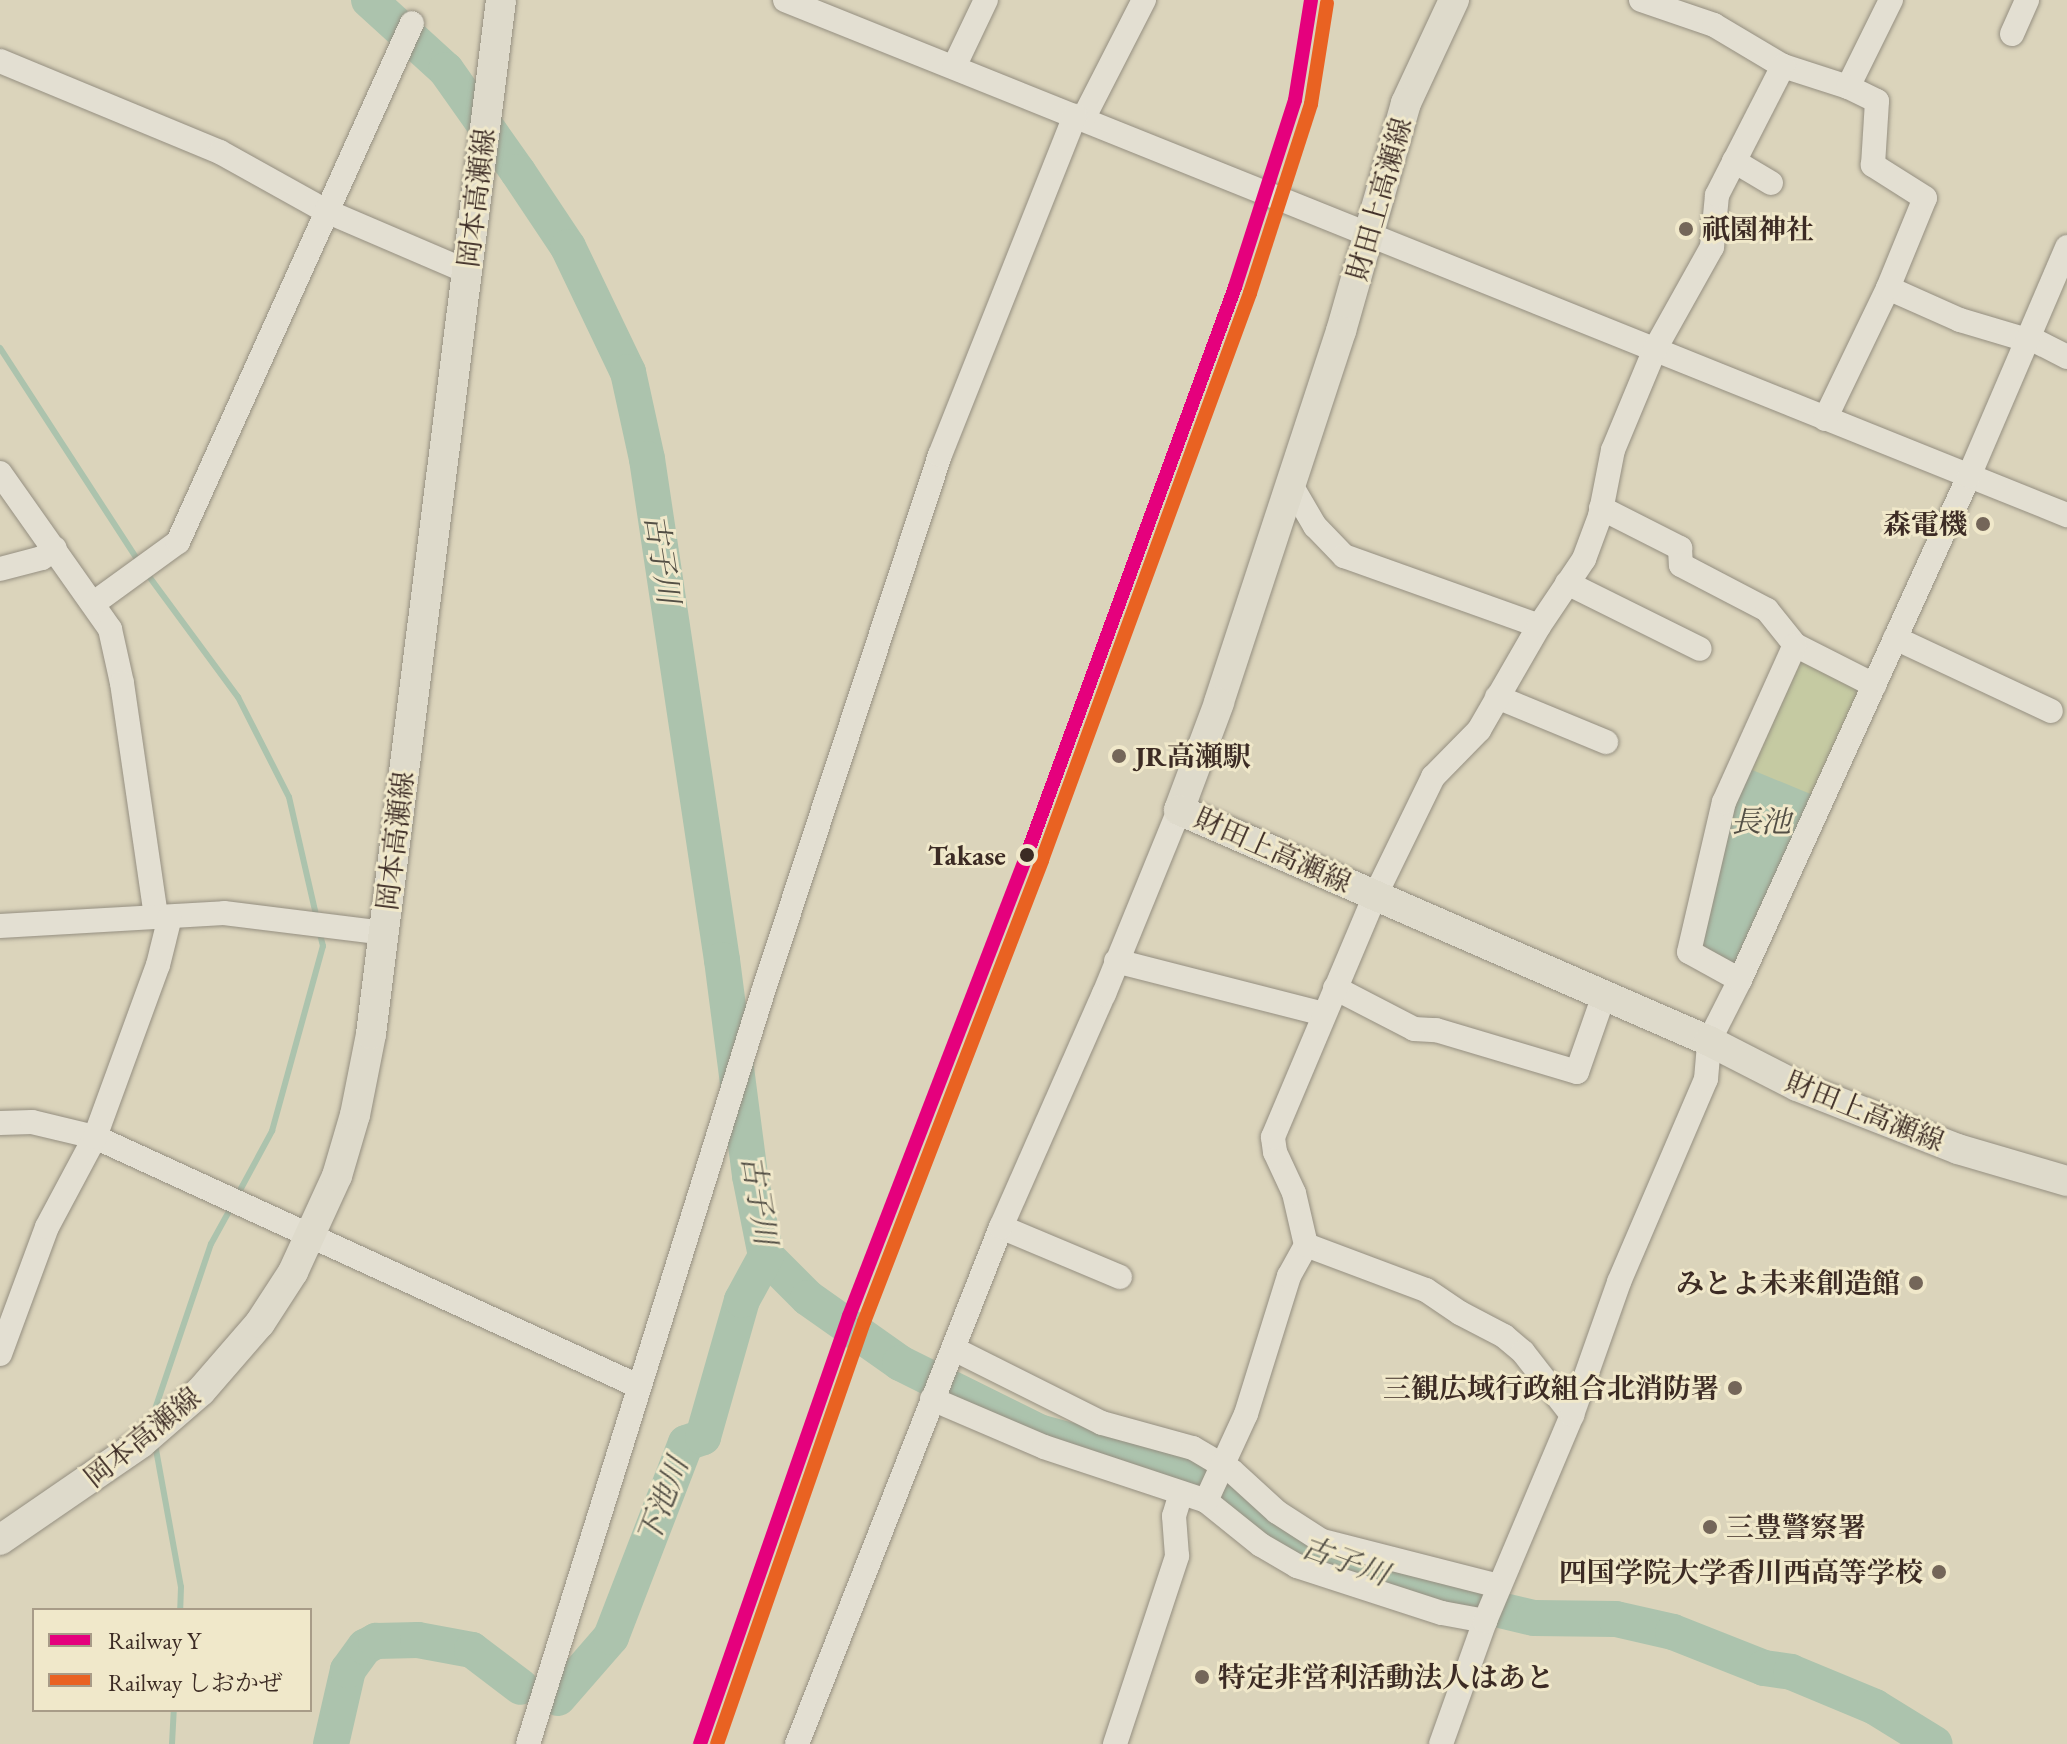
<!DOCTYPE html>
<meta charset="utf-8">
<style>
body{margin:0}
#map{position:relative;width:2067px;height:1744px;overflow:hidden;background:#dbd4bb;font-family:"EB Garamond","Noto Serif JP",serif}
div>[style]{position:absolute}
.green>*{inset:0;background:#c5caa2;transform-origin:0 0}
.water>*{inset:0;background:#acc3ad}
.stream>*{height:6px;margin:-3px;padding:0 3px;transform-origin:3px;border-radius:3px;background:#acc3ad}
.river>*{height:36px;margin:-18px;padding:0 18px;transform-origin:18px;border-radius:18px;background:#acc3ad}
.roads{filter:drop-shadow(0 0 2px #958f81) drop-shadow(0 0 2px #958f81)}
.minor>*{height:24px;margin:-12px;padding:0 12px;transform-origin:12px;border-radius:12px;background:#e3dfd2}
.major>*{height:30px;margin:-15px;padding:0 15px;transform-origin:15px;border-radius:15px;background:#dedacb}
.rail-1>*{height:14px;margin:-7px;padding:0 7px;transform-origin:7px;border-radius:7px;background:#e5007d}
.rail-2>*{height:14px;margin:-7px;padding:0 7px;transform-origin:7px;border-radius:7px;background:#e96222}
.dots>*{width:22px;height:22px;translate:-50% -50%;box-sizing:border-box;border:4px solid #f0e8ca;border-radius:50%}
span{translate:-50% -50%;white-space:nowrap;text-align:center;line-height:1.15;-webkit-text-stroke:6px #f0e8ca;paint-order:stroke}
.street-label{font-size:28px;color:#3c2b24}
.poi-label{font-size:28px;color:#3c2b24;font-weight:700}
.left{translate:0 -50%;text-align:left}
.right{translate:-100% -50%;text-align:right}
.stop-label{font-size:28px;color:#3c2b24;font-weight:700}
.water-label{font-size:30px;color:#534f45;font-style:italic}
.legend{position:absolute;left:32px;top:1608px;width:280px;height:104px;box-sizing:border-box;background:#f0e8ca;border:2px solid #a89c88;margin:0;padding:10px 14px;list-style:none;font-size:24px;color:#3c2b24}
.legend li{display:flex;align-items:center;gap:16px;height:40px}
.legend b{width:40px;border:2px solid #a89c88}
</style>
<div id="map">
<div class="green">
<div style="left:1795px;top:655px;width:75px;height:123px;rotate:25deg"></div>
</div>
<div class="water">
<div style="clip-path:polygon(1745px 767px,1813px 795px,1734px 969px,1693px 948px)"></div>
</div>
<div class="stream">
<div style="left:0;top:348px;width:255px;rotate:57deg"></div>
<div style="left:145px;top:571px;width:157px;rotate:53.6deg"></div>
<div style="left:238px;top:697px;width:112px;rotate:63deg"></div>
<div style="left:289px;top:797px;width:125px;rotate:77.1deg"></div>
<div style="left:238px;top:1194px;width:72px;rotate:-61.6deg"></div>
<div style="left:272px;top:1131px;width:192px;rotate:-74.6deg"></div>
<div style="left:323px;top:946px;width:16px;rotate:-104deg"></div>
<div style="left:151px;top:1421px;width:187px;rotate:-71.3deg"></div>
<div style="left:211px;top:1244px;width:46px;rotate:-61.2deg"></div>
<div style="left:155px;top:1444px;width:145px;rotate:79.7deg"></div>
<div style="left:181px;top:1587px;width:23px;rotate:92deg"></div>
<div style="left:172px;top:1744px;width:34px;rotate:-87deg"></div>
</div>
<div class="river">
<div style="left:369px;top:0;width:104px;rotate:42.3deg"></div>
<div style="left:446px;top:70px;width:125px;rotate:54.8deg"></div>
<div style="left:518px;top:172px;width:90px;rotate:56.3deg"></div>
<div style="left:568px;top:247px;width:139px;rotate:64.4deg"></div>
<div style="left:628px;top:372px;width:89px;rotate:77.7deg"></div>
<div style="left:647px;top:459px;width:507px;rotate:81.49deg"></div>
<div style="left:722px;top:960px;width:218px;rotate:82.6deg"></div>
<div style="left:750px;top:1176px;width:82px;rotate:78.7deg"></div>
<div style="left:766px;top:1256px;width:59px;rotate:45deg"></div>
<div style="left:808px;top:1298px;width:113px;rotate:35.2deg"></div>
<div style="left:900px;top:1363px;width:155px;rotate:26.4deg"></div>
<div style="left:1039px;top:1432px;width:147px;rotate:15.4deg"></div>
<div style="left:1181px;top:1471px;width:58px;rotate:25.7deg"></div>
<div style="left:1233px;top:1496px;width:77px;rotate:38.7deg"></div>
<div style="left:1293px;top:1544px;width:59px;rotate:23.1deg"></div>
<div style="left:1347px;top:1567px;width:112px;rotate:16.7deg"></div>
<div style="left:1454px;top:1599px;width:82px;rotate:13.4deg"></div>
<div style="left:1534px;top:1618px;width:82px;rotate:0.7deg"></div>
<div style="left:1616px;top:1619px;width:58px;rotate:12.8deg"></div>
<div style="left:1673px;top:1632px;width:98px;rotate:21.6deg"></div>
<div style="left:1764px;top:1668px;width:27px;rotate:8deg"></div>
<div style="left:1791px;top:1672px;width:91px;rotate:22.6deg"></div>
<div style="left:1875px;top:1707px;width:70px;rotate:31.7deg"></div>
<div style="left:558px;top:1698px;width:81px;rotate:-49deg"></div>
<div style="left:611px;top:1637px;width:208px;rotate:-68.9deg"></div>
<div style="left:686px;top:1443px;width:18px;rotate:-19deg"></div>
<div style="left:703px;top:1437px;width:142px;rotate:-74.1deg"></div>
<div style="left:742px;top:1300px;width:50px;rotate:-61.4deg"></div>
<div style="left:331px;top:1744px;width:76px;rotate:-77.1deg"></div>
<div style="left:348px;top:1670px;width:29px;rotate:-54deg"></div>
<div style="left:365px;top:1647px;width:13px;rotate:-29deg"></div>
<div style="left:376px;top:1641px;width:42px;rotate:-1.4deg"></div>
<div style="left:418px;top:1640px;width:55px;rotate:10.5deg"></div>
<div style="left:472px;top:1650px;width:61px;rotate:37.1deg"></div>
</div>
<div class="roads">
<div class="minor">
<div style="left:785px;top:0;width:1382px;rotate:21.89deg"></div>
<div style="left:1641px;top:0;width:77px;rotate:18.9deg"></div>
<div style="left:1714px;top:25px;width:80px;rotate:30.7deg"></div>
<div style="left:1783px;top:66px;width:68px;rotate:17.9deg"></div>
<div style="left:1848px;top:87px;width:97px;rotate:-63.7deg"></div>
<div style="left:2012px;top:34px;width:37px;rotate:-66deg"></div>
<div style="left:0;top:61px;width:238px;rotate:22.5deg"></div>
<div style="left:220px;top:152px;width:121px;rotate:29.1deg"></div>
<div style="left:326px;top:211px;width:152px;rotate:23.2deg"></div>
<div style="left:954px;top:67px;width:74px;rotate:-64.5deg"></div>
<div style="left:1083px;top:119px;width:134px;rotate:-62.9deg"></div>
<div style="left:1734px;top:161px;width:43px;rotate:30.7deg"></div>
<div style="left:1888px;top:288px;width:79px;rotate:24deg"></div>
<div style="left:1960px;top:320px;width:70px;rotate:16.6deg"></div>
<div style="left:2028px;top:337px;width:44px;rotate:27.1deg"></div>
<div style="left:1825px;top:419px;width:145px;rotate:-64.3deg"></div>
<div style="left:1888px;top:288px;width:97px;rotate:-67.7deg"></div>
<div style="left:1925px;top:198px;width:62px;rotate:-147.6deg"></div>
<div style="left:1873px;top:165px;width:64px;rotate:-86.4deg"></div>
<div style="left:1877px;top:101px;width:32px;rotate:-154deg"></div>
<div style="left:0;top:473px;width:191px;rotate:54.8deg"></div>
<div style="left:110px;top:629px;width:55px;rotate:77.5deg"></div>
<div style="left:122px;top:683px;width:234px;rotate:81.7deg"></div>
<div style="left:1291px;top:485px;width:48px;rotate:59.7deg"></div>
<div style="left:1315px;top:526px;width:42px;rotate:46deg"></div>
<div style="left:1344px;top:556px;width:207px;rotate:19.7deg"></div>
<div style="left:1601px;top:508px;width:89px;rotate:26.9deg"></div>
<div style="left:1680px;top:548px;width:17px;rotate:87deg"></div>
<div style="left:1681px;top:565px;width:97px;rotate:27.6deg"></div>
<div style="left:1767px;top:610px;width:45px;rotate:51.3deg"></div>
<div style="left:1795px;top:645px;width:89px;rotate:26.9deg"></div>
<div style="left:0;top:569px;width:43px;rotate:-14.7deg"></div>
<div style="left:42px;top:558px;width:16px;rotate:-38deg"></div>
<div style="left:1567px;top:583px;width:148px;rotate:26.4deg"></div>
<div style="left:94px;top:603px;width:104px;rotate:-36deg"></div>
<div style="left:178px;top:542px;width:569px;rotate:-65.73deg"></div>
<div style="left:1895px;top:638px;width:172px;rotate:25.1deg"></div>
<div style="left:1497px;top:697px;width:118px;rotate:22.4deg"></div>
<div style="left:0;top:926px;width:224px;rotate:-3.3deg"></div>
<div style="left:224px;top:913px;width:161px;rotate:7.1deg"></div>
<div style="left:1116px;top:961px;width:215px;rotate:14.3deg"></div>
<div style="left:1740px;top:980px;width:58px;rotate:-151.2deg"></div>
<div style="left:1689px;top:952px;width:154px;rotate:-76.9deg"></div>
<div style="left:1724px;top:802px;width:172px;rotate:-65.7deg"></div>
<div style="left:1335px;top:988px;width:89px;rotate:27.4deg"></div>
<div style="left:1414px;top:1029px;width:22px;rotate:3deg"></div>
<div style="left:1436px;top:1030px;width:147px;rotate:16.6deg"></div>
<div style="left:1577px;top:1072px;width:82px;rotate:-70.7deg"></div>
<div style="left:0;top:1123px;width:32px;rotate:-2deg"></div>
<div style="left:32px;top:1122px;width:65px;rotate:13.4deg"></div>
<div style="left:95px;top:1137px;width:597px;rotate:24.63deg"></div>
<div style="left:1001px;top:1227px;width:129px;rotate:22.8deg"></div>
<div style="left:1306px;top:1245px;width:128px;rotate:20.6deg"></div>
<div style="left:1426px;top:1290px;width:41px;rotate:34.1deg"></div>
<div style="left:1460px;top:1313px;width:50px;rotate:27.6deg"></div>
<div style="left:1504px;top:1336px;width:25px;rotate:40deg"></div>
<div style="left:1523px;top:1352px;width:80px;rotate:52.1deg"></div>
<div style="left:954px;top:1349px;width:165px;rotate:26.6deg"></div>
<div style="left:1102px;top:1423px;width:94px;rotate:15.4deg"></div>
<div style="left:1193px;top:1448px;width:45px;rotate:30.5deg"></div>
<div style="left:1232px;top:1471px;width:61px;rotate:42.3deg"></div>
<div style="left:1277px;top:1512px;width:54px;rotate:32.8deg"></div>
<div style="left:1322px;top:1541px;width:183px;rotate:14.3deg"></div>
<div style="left:0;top:1354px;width:135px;rotate:-69.7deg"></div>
<div style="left:47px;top:1227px;width:102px;rotate:-61.9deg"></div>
<div style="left:95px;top:1137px;width:183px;rotate:-69.9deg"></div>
<div style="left:158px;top:965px;width:49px;rotate:-76deg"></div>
<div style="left:932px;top:1399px;width:122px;rotate:23.2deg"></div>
<div style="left:1044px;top:1447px;width:171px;rotate:18.4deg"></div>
<div style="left:1206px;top:1501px;width:70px;rotate:38.7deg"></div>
<div style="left:1261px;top:1545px;width:42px;rotate:30.3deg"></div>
<div style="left:1297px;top:1566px;width:152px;rotate:18deg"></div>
<div style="left:1442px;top:1613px;width:44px;rotate:10.5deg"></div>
<div style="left:1206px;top:1501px;width:96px;rotate:-65.3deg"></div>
<div style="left:1246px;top:1414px;width:145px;rotate:-72.7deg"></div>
<div style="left:1289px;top:1276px;width:35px;rotate:-61deg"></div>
<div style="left:1306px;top:1245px;width:53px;rotate:-103deg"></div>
<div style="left:1294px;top:1193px;width:45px;rotate:-114.9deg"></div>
<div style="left:1275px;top:1152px;width:15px;rotate:-98deg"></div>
<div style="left:1273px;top:1137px;width:259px;rotate:-67.1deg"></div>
<div style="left:1374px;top:898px;width:135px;rotate:-64deg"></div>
<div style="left:1433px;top:777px;width:66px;rotate:-45.6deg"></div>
<div style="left:1479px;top:730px;width:120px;rotate:-60deg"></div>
<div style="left:1539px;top:626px;width:81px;rotate:-56.1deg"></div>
<div style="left:1584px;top:559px;width:46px;rotate:-69.6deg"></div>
<div style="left:1600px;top:516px;width:67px;rotate:-78.9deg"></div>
<div style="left:1613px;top:450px;width:109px;rotate:-67.4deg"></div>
<div style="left:1655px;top:349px;width:117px;rotate:-60.8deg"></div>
<div style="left:1712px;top:247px;width:52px;rotate:-84.5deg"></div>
<div style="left:1717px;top:195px;width:145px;rotate:-62.9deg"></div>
<div style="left:528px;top:1744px;width:788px;rotate:-72.65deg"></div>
<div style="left:763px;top:992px;width:565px;rotate:-71.76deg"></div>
<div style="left:940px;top:455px;width:365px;rotate:-68.3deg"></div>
<div style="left:797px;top:1744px;width:556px;rotate:-68.47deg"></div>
<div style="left:1001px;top:1227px;width:255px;rotate:-66.2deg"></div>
<div style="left:1104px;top:994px;width:199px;rotate:-67.8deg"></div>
<div style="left:1115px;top:1744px;width:198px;rotate:-71.7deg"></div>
<div style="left:1177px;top:1556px;width:40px;rotate:-94.3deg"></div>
<div style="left:1174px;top:1516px;width:24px;rotate:-73deg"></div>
<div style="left:1441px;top:1744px;width:131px;rotate:-70.3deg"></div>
<div style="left:1485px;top:1621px;width:224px;rotate:-67.1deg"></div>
<div style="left:1572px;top:1415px;width:141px;rotate:-70.5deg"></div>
<div style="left:1619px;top:1282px;width:221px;rotate:-66.8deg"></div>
<div style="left:1706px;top:1079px;width:38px;rotate:-85deg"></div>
<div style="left:1709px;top:1041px;width:68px;rotate:-63.1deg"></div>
<div style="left:1740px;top:980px;width:554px;rotate:-65.56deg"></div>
<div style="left:1969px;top:476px;width:249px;rotate:-66.8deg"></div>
</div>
<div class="major">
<div style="left:1454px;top:0;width:114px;rotate:115deg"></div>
<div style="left:1406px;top:103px;width:237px;rotate:105.9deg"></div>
<div style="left:1341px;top:331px;width:391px;rotate:108.2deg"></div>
<div style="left:1219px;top:703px;width:114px;rotate:110.5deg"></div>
<div style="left:1179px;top:810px;width:578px;rotate:23.55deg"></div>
<div style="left:1709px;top:1041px;width:99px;rotate:27.1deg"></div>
<div style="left:1797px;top:1086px;width:173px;rotate:21.4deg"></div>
<div style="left:1958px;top:1149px;width:114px;rotate:16.4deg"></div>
<div style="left:0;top:1540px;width:171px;rotate:-34.5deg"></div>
<div style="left:141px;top:1443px;width:79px;rotate:-40.9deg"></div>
<div style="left:201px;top:1391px;width:90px;rotate:-49.1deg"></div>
<div style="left:260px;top:1323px;width:61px;rotate:-57.1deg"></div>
<div style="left:293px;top:1272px;width:106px;rotate:-65.4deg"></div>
<div style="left:337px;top:1176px;width:64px;rotate:-73.6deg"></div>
<div style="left:355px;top:1115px;width:83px;rotate:-78.8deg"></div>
<div style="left:371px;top:1034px;width:1042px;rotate:-82.83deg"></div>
</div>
</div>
<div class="rail-1">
<div style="left:700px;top:1744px;width:453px;rotate:-70.8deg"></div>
<div style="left:849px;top:1316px;width:495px;rotate:-68.9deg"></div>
<div style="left:1027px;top:854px;width:604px;rotate:-69.85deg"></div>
<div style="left:1235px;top:287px;width:196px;rotate:-72.2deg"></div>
<div style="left:1295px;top:100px;width:101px;rotate:-80.9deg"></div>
</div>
<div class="rail-2">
<div style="left:717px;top:1744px;width:447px;rotate:-70.8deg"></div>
<div style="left:864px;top:1322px;width:495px;rotate:-68.9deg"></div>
<div style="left:1042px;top:860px;width:604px;rotate:-69.85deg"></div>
<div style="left:1250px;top:293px;width:199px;rotate:-72.1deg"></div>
<div style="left:1311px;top:104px;width:102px;rotate:-81deg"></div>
</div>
<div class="dots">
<div style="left:1686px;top:229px;background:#746659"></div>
<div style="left:1983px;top:524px;background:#746659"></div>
<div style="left:1119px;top:756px;background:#746659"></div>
<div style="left:1027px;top:855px;background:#3c2b24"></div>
<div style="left:1916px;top:1283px;background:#746659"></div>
<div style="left:1735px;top:1388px;background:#746659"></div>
<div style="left:1710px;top:1527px;background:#746659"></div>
<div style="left:1939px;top:1572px;background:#746659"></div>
<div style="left:1202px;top:1677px;background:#746659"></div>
</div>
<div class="street-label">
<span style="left:476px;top:198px;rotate:-83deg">岡本高瀬線</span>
<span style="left:1379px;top:199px;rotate:-74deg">財田上高瀬線</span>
<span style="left:395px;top:841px;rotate:-83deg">岡本高瀬線</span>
<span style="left:1273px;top:850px;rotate:24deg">財田上高瀬線</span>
<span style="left:1865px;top:1111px;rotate:22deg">財田上高瀬線</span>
<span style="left:142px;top:1437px;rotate:-39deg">岡本高瀬線</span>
</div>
<div class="poi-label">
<span class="left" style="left:1702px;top:229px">祇園神社</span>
<span class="right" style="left:1967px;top:524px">森電機</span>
<span class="left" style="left:1135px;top:756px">JR高瀬駅</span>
<span class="right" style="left:1900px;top:1283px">みとよ未来創造館</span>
<span class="right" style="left:1719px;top:1388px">三観広域行政組合北消防署</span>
<span class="left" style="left:1726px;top:1527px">三豊警察署</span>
<span class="right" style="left:1923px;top:1572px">四国学院大学香川西高等学校</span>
<span class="left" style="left:1218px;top:1677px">特定非営利活動法人はあと</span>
</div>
<div class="stop-label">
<span class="right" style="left:1006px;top:855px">Takase</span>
</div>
<div class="water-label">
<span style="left:662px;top:559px;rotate:81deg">古子川</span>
<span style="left:1761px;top:822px">長池</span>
<span style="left:759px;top:1200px;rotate:81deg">古子川</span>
<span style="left:663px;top:1501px;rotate:-69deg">下池川</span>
<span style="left:1345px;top:1561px;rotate:20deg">古子川</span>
</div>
<ul class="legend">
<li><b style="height:10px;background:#e5007d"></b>Railway Y</li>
<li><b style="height:10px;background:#e96222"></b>Railway しおかぜ</li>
</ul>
</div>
